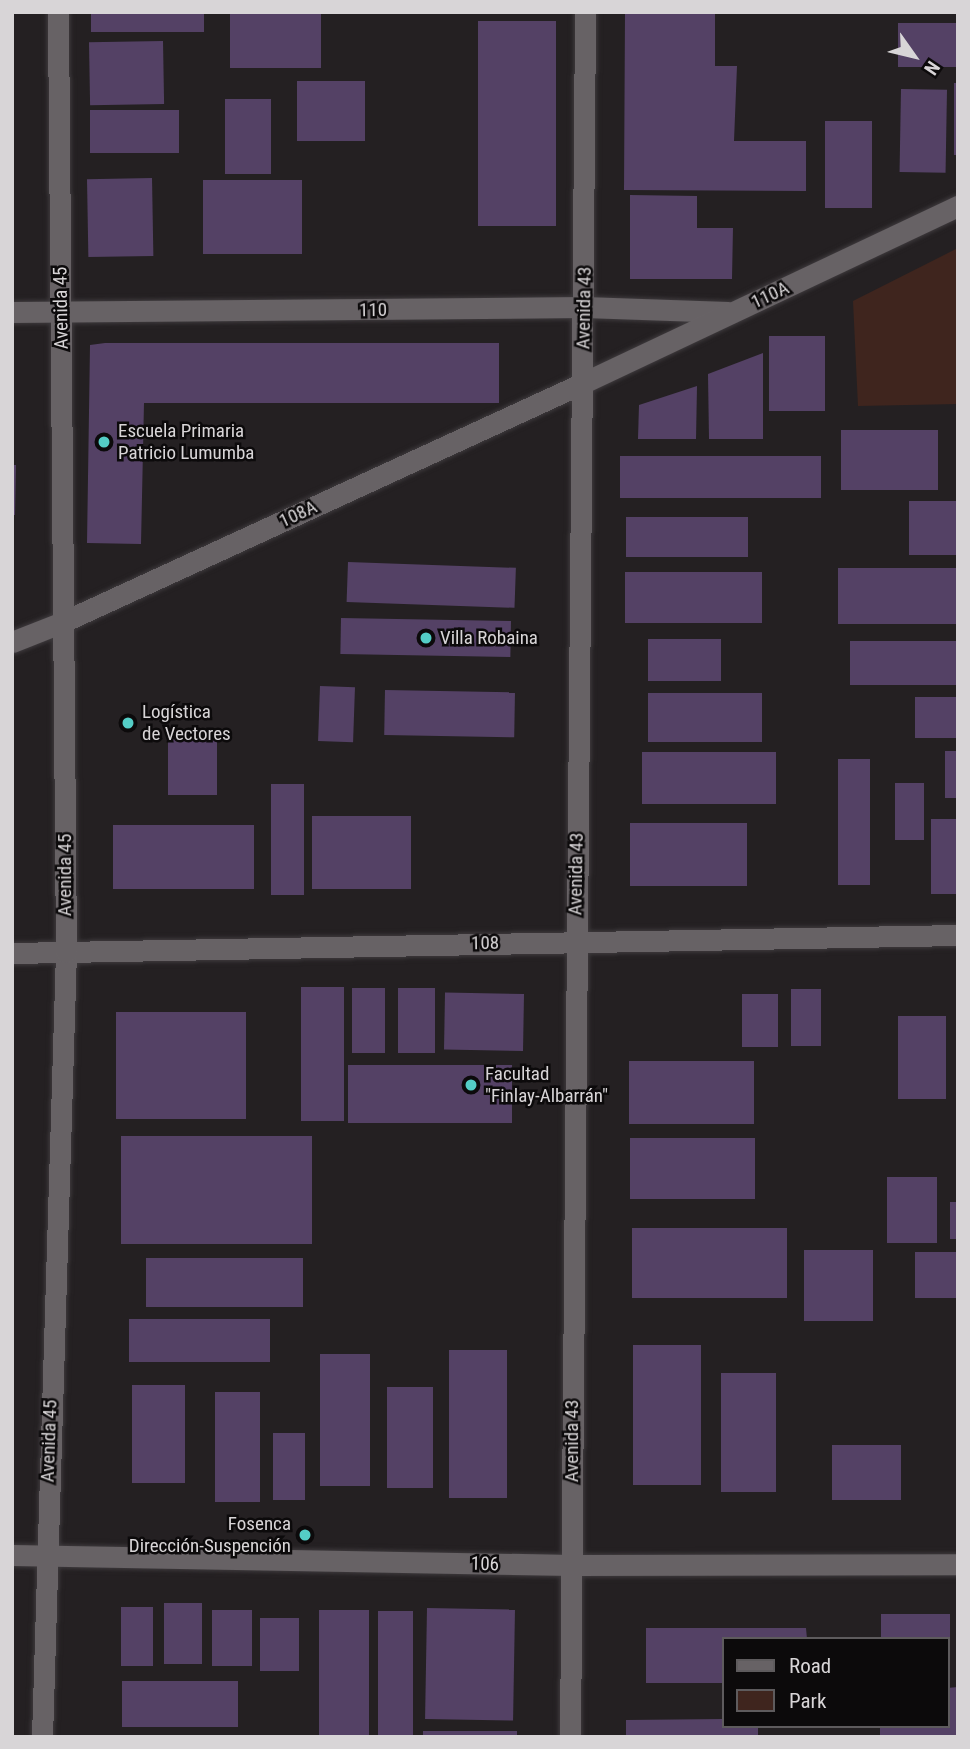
<!DOCTYPE html>
<meta charset="utf-8">
<style>
body{margin:0}
#map{position:relative;width:970px;height:1749px;overflow:hidden;background:#242022;font-family:"Roboto Condensed",sans-serif}
div>[style]{position:absolute}
.green>*{inset:0;background:#3f251e}
.building>*{inset:0;background:#544165;transform-origin:0 0}
.roads{filter:drop-shadow(0 0 2px #3e3a3d) drop-shadow(0 0 2px #3e3a3d)}
.street>*{height:21px;margin:-10.5px;padding:0 10.5px;transform-origin:10.5px;border-radius:10.5px;background:#676265}
.secondary>*{height:21px;margin:-10.5px;padding:0 10.5px;transform-origin:10.5px;border-radius:10.5px;background:#676265}
.dots>*{width:19px;height:19px;translate:-50% -50%;box-sizing:border-box;border:4px solid #0c0a0b;border-radius:50%}
span{translate:-50% -50%;white-space:nowrap;text-align:center;line-height:1.15;-webkit-text-stroke:5px #0c0a0b;paint-order:stroke}
.street-label{font-size:19px;color:#d8d5d7}
.poi-label{font-size:19px;color:#d8d5d7}
.left{translate:0 -50%;text-align:left}
.right{translate:-100% -50%;text-align:right}
.frame{position:absolute;inset:0;border:14px solid #d8d5d7;pointer-events:none}
.legend{position:absolute;left:722px;top:1637px;width:228px;height:91px;box-sizing:border-box;background:#0c0a0b;border:2px solid #5e5b5d;margin:0;padding:9px 12px;list-style:none;font-size:21px;color:#d8d5d7}
.legend li{display:flex;align-items:center;gap:14px;height:35px}
.legend b{width:35px;border:2px solid #5e5b5d}
.north{position:absolute;left:879px;top:21px;width:70px;height:70px;-webkit-text-stroke:5px #0c0a0b;paint-order:stroke;rotate:124deg;font-size:19px;font-weight:700;line-height:28px;text-align:center;color:#d8d5d7}
.north::after{content:'';display:block;margin:auto;width:24px;height:32px;background:#d8d5d7;clip-path:polygon(50% 0,100% 100%,50% 72%,0 100%)}
</style>
<div id="map">
<div class="green">
<div style="clip-path:polygon(958px 248px,958px 404px,858px 406px,853px 301px)"></div>
</div>
<div class="building">
<div style="left:91px;top:12px;width:113px;height:20px"></div>
<div style="left:230px;top:12px;width:91px;height:56px"></div>
<div style="clip-path:polygon(625px 12px,715px 12px,715px 66px,737px 66px,734px 141px,806px 141px,806px 191px,624px 190px)"></div>
<div style="left:478px;top:21px;width:78px;height:205px"></div>
<div style="left:898px;top:23px;width:60px;height:44px"></div>
<div style="left:163px;top:41px;width:63px;height:74px;rotate:89deg"></div>
<div style="left:297px;top:81px;width:68px;height:60px"></div>
<div style="left:954px;top:83px;width:4px;height:72px"></div>
<div style="left:901px;top:89px;width:46px;height:83px;rotate:1deg"></div>
<div style="left:225px;top:99px;width:46px;height:75px"></div>
<div style="left:179px;top:110px;width:43px;height:89px;rotate:90deg"></div>
<div style="left:825px;top:121px;width:47px;height:87px"></div>
<div style="left:152px;top:178px;width:78px;height:65px;rotate:89deg"></div>
<div style="left:203px;top:180px;width:99px;height:74px"></div>
<div style="clip-path:polygon(630px 195px,697px 196px,697px 228px,733px 228px,732px 279px,630px 279px)"></div>
<div style="left:825px;top:336px;width:75px;height:56px;rotate:90deg"></div>
<div style="clip-path:polygon(105px 343px,499px 343px,499px 403px,144px 403px,141px 544px,87px 543px,90px 345px)"></div>
<div style="clip-path:polygon(763px 353px,763px 439px,709px 439px,708px 374px)"></div>
<div style="clip-path:polygon(697px 386px,696px 439px,638px 439px,639px 405px)"></div>
<div style="left:841px;top:430px;width:97px;height:60px"></div>
<div style="left:620px;top:456px;width:201px;height:42px"></div>
<div style="clip-path:polygon(12px 465px,16px 465px,15px 515px,12px 515px)"></div>
<div style="left:909px;top:501px;width:49px;height:54px"></div>
<div style="left:626px;top:517px;width:122px;height:40px"></div>
<div style="left:348px;top:562px;width:168px;height:40px;rotate:2deg"></div>
<div style="left:958px;top:568px;width:56px;height:120px;rotate:90deg"></div>
<div style="left:625px;top:572px;width:137px;height:51px"></div>
<div style="left:341px;top:618px;width:170px;height:36px;rotate:1deg"></div>
<div style="left:648px;top:639px;width:73px;height:42px"></div>
<div style="left:958px;top:641px;width:44px;height:108px;rotate:90deg"></div>
<div style="left:320px;top:686px;width:35px;height:55px;rotate:2deg"></div>
<div style="left:385px;top:690px;width:130px;height:45px;rotate:1deg"></div>
<div style="left:648px;top:693px;width:114px;height:49px"></div>
<div style="left:915px;top:697px;width:43px;height:41px"></div>
<div style="left:168px;top:739px;width:49px;height:56px"></div>
<div style="left:945px;top:751px;width:13px;height:47px"></div>
<div style="left:776px;top:752px;width:52px;height:134px;rotate:90deg"></div>
<div style="left:838px;top:759px;width:32px;height:126px"></div>
<div style="left:895px;top:783px;width:29px;height:57px"></div>
<div style="left:271px;top:784px;width:33px;height:111px"></div>
<div style="left:312px;top:816px;width:99px;height:73px"></div>
<div style="left:931px;top:819px;width:27px;height:75px"></div>
<div style="left:747px;top:823px;width:63px;height:117px;rotate:90deg"></div>
<div style="left:254px;top:825px;width:64px;height:141px;rotate:90deg"></div>
<div style="left:301px;top:987px;width:43px;height:134px"></div>
<div style="left:352px;top:988px;width:33px;height:65px"></div>
<div style="left:398px;top:988px;width:37px;height:65px"></div>
<div style="left:791px;top:989px;width:30px;height:57px"></div>
<div style="left:524px;top:994px;width:57px;height:79px;rotate:91deg"></div>
<div style="left:742px;top:994px;width:36px;height:53px"></div>
<div style="left:116px;top:1012px;width:130px;height:107px"></div>
<div style="left:898px;top:1016px;width:48px;height:83px"></div>
<div style="left:754px;top:1061px;width:63px;height:125px;rotate:90deg"></div>
<div style="left:348px;top:1065px;width:164px;height:58px"></div>
<div style="left:121px;top:1136px;width:191px;height:108px"></div>
<div style="left:630px;top:1138px;width:125px;height:61px"></div>
<div style="left:887px;top:1177px;width:50px;height:66px"></div>
<div style="left:950px;top:1202px;width:8px;height:37px"></div>
<div style="left:632px;top:1228px;width:155px;height:70px"></div>
<div style="left:804px;top:1250px;width:69px;height:71px"></div>
<div style="left:915px;top:1252px;width:43px;height:46px"></div>
<div style="left:146px;top:1258px;width:157px;height:49px"></div>
<div style="left:129px;top:1319px;width:141px;height:43px"></div>
<div style="left:633px;top:1345px;width:68px;height:140px"></div>
<div style="left:449px;top:1350px;width:58px;height:148px"></div>
<div style="left:320px;top:1354px;width:50px;height:132px"></div>
<div style="left:721px;top:1373px;width:55px;height:119px"></div>
<div style="left:132px;top:1385px;width:53px;height:98px"></div>
<div style="left:387px;top:1387px;width:46px;height:101px"></div>
<div style="left:215px;top:1392px;width:45px;height:110px"></div>
<div style="left:273px;top:1433px;width:32px;height:67px"></div>
<div style="left:901px;top:1445px;width:55px;height:69px;rotate:90deg"></div>
<div style="left:202px;top:1603px;width:61px;height:38px;rotate:90deg"></div>
<div style="left:121px;top:1607px;width:32px;height:59px"></div>
<div style="left:427px;top:1608px;width:88px;height:111px;rotate:1deg"></div>
<div style="left:212px;top:1610px;width:40px;height:56px"></div>
<div style="left:319px;top:1610px;width:50px;height:127px"></div>
<div style="left:378px;top:1611px;width:35px;height:126px"></div>
<div style="left:881px;top:1614px;width:69px;height:25px"></div>
<div style="left:260px;top:1618px;width:39px;height:53px"></div>
<div style="clip-path:polygon(646px 1628px,806px 1628px,807px 1639px,723px 1639px,723px 1683px,646px 1683px)"></div>
<div style="left:122px;top:1681px;width:116px;height:46px"></div>
<div style="clip-path:polygon(958px 1687px,958px 1737px,880px 1737px,880px 1726px,947px 1726px,947px 1688px)"></div>
<div style="clip-path:polygon(723px 1719px,723px 1726px,758px 1726px,758px 1737px,626px 1737px,626px 1720px)"></div>
<div style="left:423px;top:1731px;width:94px;height:6px"></div>
</div>
<div class="roads">
<div class="street">
<div style="left:12px;top:312px;width:572px;rotate:-0.5deg"></div>
<div style="left:584px;top:307px;width:144px;rotate:2deg"></div>
<div style="left:12px;top:642px;width:57px;rotate:-21.6deg"></div>
<div style="left:65px;top:621px;width:570px;rotate:-24.68deg"></div>
<div style="left:583px;top:383px;width:415px;rotate:-25.3deg"></div>
<div style="left:12px;top:953px;width:946px;rotate:-1.09deg"></div>
<div style="left:12px;top:1555px;width:560px;rotate:1.02deg"></div>
<div style="left:572px;top:1565px;width:386px;rotate:-0.1deg"></div>
<div style="left:570px;top:1737px;width:1725px;rotate:-89.5deg"></div>
</div>
<div class="secondary">
<div style="left:42px;top:1737px;width:785px;rotate:-88.25deg"></div>
<div style="left:66px;top:952px;width:940px;rotate:-90.49deg"></div>
</div>
</div>
<div class="dots">
<div style="left:104px;top:442px;background:#54cdc6"></div>
<div style="left:426px;top:638px;background:#54cdc6"></div>
<div style="left:128px;top:723px;background:#54cdc6"></div>
<div style="left:471px;top:1085px;background:#54cdc6"></div>
<div style="left:305px;top:1535px;background:#54cdc6"></div>
</div>
<div class="street-label">
<span style="left:770px;top:295px;rotate:-25deg">110A</span>
<span style="left:61px;top:308px;rotate:-91deg">Avenida 45</span>
<span style="left:584px;top:308px;rotate:-89deg">Avenida 43</span>
<span style="left:373px;top:310px;rotate:-1deg">110</span>
<span style="left:298px;top:514px;rotate:-25deg">108A</span>
<span style="left:576px;top:874px;rotate:-89deg">Avenida 43</span>
<span style="left:65px;top:875px;rotate:-90deg">Avenida 45</span>
<span style="left:485px;top:943px;rotate:-1deg">108</span>
<span style="left:49px;top:1441px;rotate:-88deg">Avenida 45</span>
<span style="left:572px;top:1441px;rotate:-90deg">Avenida 43</span>
<span style="left:485px;top:1564px;rotate:1deg">106</span>
</div>
<div class="poi-label">
<span class="left" style="left:118px;top:442px">Escuela Primaria<br>Patricio Lumumba</span>
<span class="left" style="left:440px;top:638px">Villa Robaina</span>
<span class="left" style="left:142px;top:723px">Logística<br>de Vectores</span>
<span class="left" style="left:485px;top:1085px">Facultad<br>"Finlay-Albarrán"</span>
<span class="right" style="left:291px;top:1535px">Fosenca<br>Dirección-Suspención</span>
</div>
<div class="frame"></div>
<ul class="legend">
<li><b style="height:9px;background:#676265"></b>Road</li>
<li><b style="height:19px;background:#3f251e"></b>Park</li>
</ul>
<div class="north">N</div>
</div>
